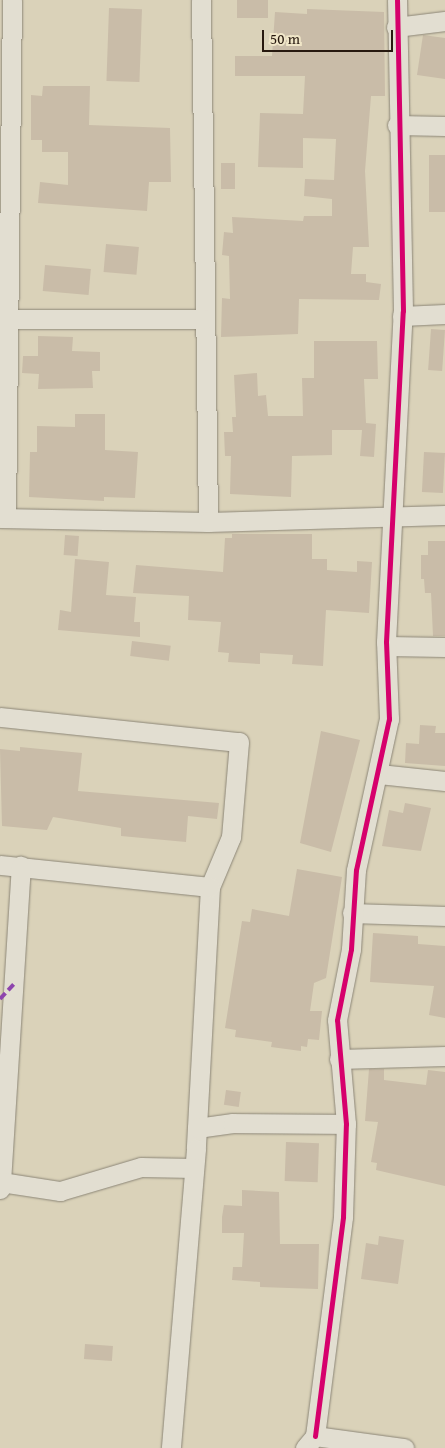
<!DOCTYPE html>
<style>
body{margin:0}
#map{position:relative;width:445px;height:1448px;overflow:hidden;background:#dad2b9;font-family:"Gentium Book Plus",serif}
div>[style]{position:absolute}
.building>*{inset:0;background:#c9bca8;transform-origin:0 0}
.roads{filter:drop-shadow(0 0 1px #8c8677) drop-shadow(0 0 1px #8c8677)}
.minor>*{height:19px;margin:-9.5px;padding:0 9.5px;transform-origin:9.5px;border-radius:9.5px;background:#e2ded1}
.quiet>*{height:4px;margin-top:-2px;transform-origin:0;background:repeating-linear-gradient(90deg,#8e44ad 0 8px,transparent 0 12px)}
.cycleway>*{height:5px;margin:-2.5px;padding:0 2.5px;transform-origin:2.5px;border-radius:2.5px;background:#d6006c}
span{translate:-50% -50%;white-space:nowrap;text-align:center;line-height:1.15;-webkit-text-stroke:4.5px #f0e6c8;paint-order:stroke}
.scale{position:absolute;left:262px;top:30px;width:131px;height:22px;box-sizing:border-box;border:2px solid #27190f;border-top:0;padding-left:6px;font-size:15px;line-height:18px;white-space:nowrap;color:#27190f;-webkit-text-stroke:4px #f0e6c8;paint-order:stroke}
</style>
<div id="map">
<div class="building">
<div style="left:237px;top:0;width:31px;height:18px"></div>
<div style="left:109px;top:8px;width:33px;height:73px;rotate:2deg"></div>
<div style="clip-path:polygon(307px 9px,384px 12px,385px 96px,371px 96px,365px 171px,369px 247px,353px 247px,351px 274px,366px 274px,366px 282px,381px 284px,379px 300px,299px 299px,298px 334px,221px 337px,222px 298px,230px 299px,229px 256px,222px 255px,224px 232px,233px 233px,232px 217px,303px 221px,304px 216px,332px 216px,332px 199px,304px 196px,305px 179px,334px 180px,336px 139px,303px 138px,303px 168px,258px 167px,260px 113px,303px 114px,305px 76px,235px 76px,235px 56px,272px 56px,275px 12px,307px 14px)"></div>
<div style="clip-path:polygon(423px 35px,445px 38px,445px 79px,417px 75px)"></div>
<div style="clip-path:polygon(43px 86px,90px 86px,89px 125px,170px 128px,171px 182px,149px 182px,147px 211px,38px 203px,40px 182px,68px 185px,68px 152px,42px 152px,42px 140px,31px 140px,31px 95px,42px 96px)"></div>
<div style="left:429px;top:155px;width:16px;height:57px"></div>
<div style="left:221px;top:163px;width:14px;height:26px"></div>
<div style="left:106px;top:244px;width:33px;height:28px;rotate:5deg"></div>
<div style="left:45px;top:265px;width:46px;height:26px;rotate:5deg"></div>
<div style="left:431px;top:329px;width:14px;height:41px;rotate:4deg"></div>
<div style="clip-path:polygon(38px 336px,73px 337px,72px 351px,100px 352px,100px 371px,92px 371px,93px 388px,38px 389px,39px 374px,22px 373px,23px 356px,38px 356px)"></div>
<div style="clip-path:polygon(314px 341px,377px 341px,378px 379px,364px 379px,366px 423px,376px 424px,374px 457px,360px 456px,362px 430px,332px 430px,332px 455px,292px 456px,291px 497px,230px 494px,231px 456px,225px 456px,224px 432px,233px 432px,232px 417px,236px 417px,234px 375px,257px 373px,258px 396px,266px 395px,268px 416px,303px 416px,302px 378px,314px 378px)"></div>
<div style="clip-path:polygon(75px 414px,105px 414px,105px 450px,138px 452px,135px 498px,104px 497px,104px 501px,29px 497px,30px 452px,37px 452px,37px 426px,75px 427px)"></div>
<div style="left:424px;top:452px;width:21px;height:40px;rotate:3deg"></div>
<div style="clip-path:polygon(232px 534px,312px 534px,312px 559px,327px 559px,327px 570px,357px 572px,357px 561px,372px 562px,369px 613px,326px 610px,323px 666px,292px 664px,293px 655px,260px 653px,260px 664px,228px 662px,229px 653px,218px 652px,221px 622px,188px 620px,189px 596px,133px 593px,136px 565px,223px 572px,225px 538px,232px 538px)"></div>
<div style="left:65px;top:535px;width:14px;height:20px;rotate:4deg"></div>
<div style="clip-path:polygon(428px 541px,445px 541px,445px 636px,433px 636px,431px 593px,425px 593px,424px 579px,421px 579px,421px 555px,428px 555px)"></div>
<div style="clip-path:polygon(75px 559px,109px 562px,106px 595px,136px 597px,134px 622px,140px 622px,140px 637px,58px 630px,60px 610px,71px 612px)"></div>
<div style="left:132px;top:641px;width:39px;height:15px;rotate:7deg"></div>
<div style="clip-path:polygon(420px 725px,436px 726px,435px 733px,445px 733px,445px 766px,405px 763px,406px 743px,419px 744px)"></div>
<div style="clip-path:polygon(321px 731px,360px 740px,331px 852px,300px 843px)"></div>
<div style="clip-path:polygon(20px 747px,82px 753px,78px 791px,219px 803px,217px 819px,188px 816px,186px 842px,121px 836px,121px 828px,53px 817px,47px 830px,2px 826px,0 749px,20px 751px)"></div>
<div style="clip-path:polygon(405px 803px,431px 808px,421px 851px,382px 846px,389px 810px,403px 813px)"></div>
<div style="clip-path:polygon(297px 869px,342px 877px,326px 978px,314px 983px,310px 1011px,322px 1011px,319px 1040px,308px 1039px,307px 1047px,301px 1046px,301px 1051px,271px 1047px,272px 1042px,235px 1037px,236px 1030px,225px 1028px,242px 921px,250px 922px,252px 909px,289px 916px)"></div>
<div style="clip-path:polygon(373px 933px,418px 936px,418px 944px,445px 946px,445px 1018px,429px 1015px,434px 986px,370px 982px)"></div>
<div style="clip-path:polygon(369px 1069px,384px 1069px,384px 1080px,426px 1085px,428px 1070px,445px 1072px,445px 1186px,376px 1170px,377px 1163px,371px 1162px,378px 1122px,365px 1121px)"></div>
<div style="left:226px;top:1090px;width:15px;height:15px;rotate:8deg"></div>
<div style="left:286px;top:1142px;width:33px;height:39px;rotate:2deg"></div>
<div style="clip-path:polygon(242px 1190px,279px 1192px,280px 1244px,319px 1244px,318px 1289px,260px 1287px,260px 1282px,232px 1280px,233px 1267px,242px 1267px,244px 1233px,222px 1233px,222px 1217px,224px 1205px,242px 1206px)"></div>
<div style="clip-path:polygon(379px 1236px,404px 1240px,398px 1284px,361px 1279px,366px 1243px,378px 1245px)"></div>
<div style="left:85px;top:1344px;width:28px;height:15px;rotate:4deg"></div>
</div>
<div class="roads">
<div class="minor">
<div style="left:201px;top:0;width:522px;rotate:89.23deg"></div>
<div style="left:396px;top:27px;width:49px;rotate:-7deg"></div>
<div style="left:397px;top:125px;width:48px;rotate:1.2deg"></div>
<div style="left:402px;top:316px;width:43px;rotate:-2.7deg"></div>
<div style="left:10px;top:319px;width:194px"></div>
<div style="left:0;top:518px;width:208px;rotate:1.1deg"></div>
<div style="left:208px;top:522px;width:237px;rotate:-1.7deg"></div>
<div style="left:6px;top:518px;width:518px;rotate:-89.34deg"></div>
<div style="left:387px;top:646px;width:58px;rotate:1deg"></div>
<div style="left:0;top:717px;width:240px;rotate:6deg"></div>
<div style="left:239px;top:742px;width:95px;rotate:94.8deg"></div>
<div style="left:231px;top:837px;width:54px;rotate:112.8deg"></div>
<div style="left:210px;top:887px;width:262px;rotate:93.1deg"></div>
<div style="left:196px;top:1149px;width:300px;rotate:94.8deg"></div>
<div style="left:379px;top:774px;width:66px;rotate:6.1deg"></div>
<div style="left:0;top:865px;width:211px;rotate:6deg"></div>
<div style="left:352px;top:913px;width:93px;rotate:1.8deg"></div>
<div style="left:339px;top:1059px;width:106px;rotate:-1.6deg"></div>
<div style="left:197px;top:1128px;width:36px;rotate:-8deg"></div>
<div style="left:233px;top:1123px;width:113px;rotate:0.5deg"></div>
<div style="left:1px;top:1182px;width:317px;rotate:-86.4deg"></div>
<div style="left:0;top:1189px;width:7px;rotate:-82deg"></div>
<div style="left:1px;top:1182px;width:60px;rotate:8.7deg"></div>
<div style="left:60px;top:1191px;width:84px;rotate:-16.5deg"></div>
<div style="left:141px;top:1167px;width:53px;rotate:1.1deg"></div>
<div style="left:315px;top:1436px;width:221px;rotate:-82.7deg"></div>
<div style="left:343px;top:1217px;width:93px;rotate:-88.2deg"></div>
<div style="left:346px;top:1124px;width:104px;rotate:-94.9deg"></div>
<div style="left:337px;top:1020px;width:72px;rotate:-78.8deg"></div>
<div style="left:351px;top:949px;width:79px;rotate:-86.4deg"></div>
<div style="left:356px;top:870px;width:155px;rotate:-77.7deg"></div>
<div style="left:389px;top:719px;width:77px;rotate:-92.2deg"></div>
<div style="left:386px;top:642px;width:331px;rotate:-87.1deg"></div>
<div style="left:403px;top:311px;width:311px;rotate:-91.1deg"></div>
<div style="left:305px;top:1448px;width:16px;rotate:-50deg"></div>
<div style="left:315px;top:1436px;width:90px;rotate:7.7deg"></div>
</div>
</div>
<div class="quiet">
<div style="left:0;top:999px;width:21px;rotate:-47deg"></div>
</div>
<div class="cycleway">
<div style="left:315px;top:1436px;width:221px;rotate:-82.7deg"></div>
<div style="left:343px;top:1217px;width:93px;rotate:-88.2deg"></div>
<div style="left:346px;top:1124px;width:104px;rotate:-94.9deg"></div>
<div style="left:337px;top:1020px;width:72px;rotate:-78.8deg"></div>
<div style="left:351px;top:949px;width:79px;rotate:-86.4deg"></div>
<div style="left:356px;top:870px;width:155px;rotate:-77.7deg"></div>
<div style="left:389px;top:719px;width:77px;rotate:-92.2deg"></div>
<div style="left:386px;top:642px;width:331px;rotate:-87.1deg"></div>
<div style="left:403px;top:311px;width:311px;rotate:-91.1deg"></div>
</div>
<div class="scale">50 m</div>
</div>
